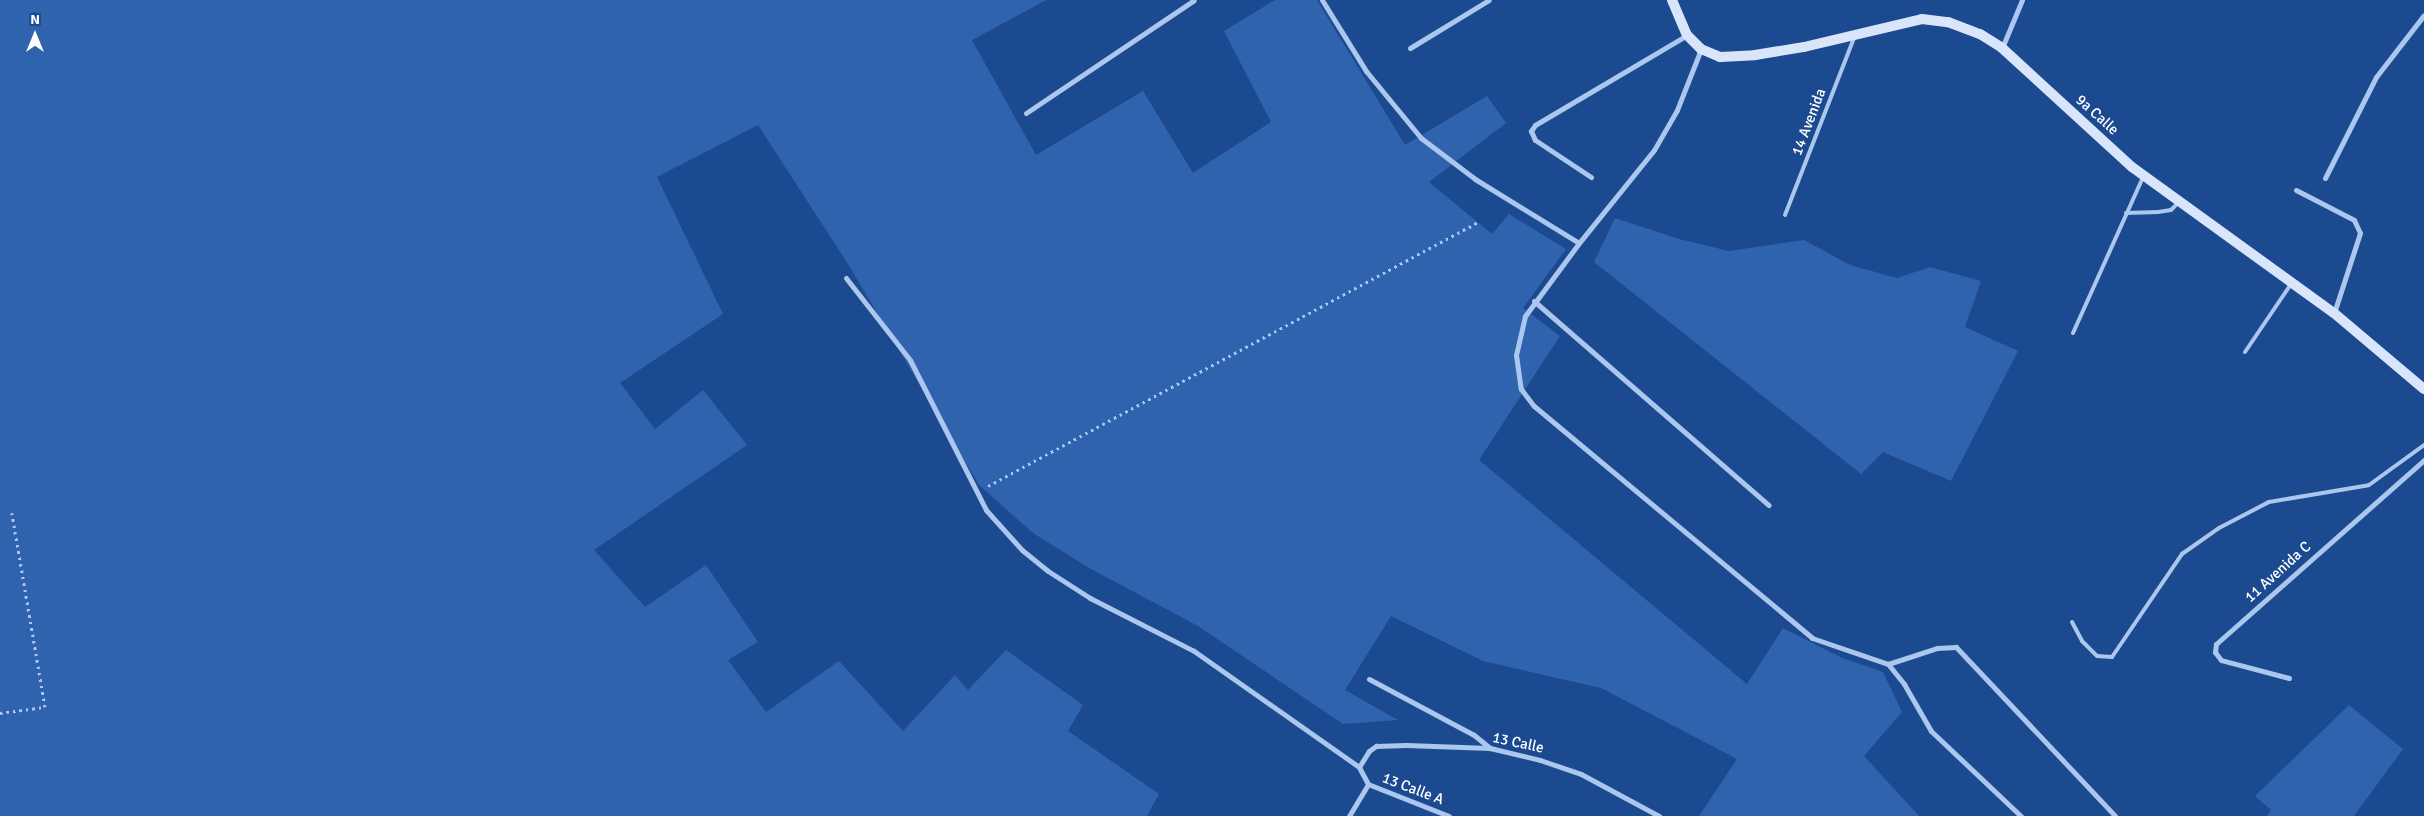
<!DOCTYPE html>
<style>
body{margin:0}
#map{position:relative;width:2424px;height:816px;overflow:hidden;background:#1c4a90;font-family:Signika,sans-serif}
div>[style]{position:absolute}
.green>*{inset:0;background:#2f63ae}
.path>*{height:3px;margin-top:-1.5px;transform-origin:0;background:repeating-linear-gradient(90deg,#abc7ee 0 2.5px,transparent 0 6.5px)}
.lane>*{height:4px;margin:-2px;padding:0 2px;transform-origin:2px;border-radius:2px;background:#abc7ee}
.street>*{height:5px;margin:-2.5px;padding:0 2.5px;transform-origin:2.5px;border-radius:2.5px;background:#abc7ee}
.secondary>*{height:10px;margin:-5px;padding:0 5px;transform-origin:5px;border-radius:5px;background:#d8e5fa}
span{translate:-50% -50%;white-space:nowrap;text-align:center;line-height:1.15;-webkit-text-stroke:5px #1c4a90;paint-order:stroke}
.street-label{font-size:15px;color:#fff}
.north{position:absolute;left:10px;top:10px;width:50px;height:50px;-webkit-text-stroke:4px #1c4a90;paint-order:stroke;rotate:0deg;font-size:14px;font-weight:700;line-height:20px;text-align:center;color:#fff}
.north::after{content:'';display:block;margin:auto;width:18px;height:22px;background:#fff;clip-path:polygon(50% 0,100% 100%,50% 72%,0 100%)}
</style>
<div id="map">
<div class="green">
<div style="clip-path:polygon(0 0,1046px 0,972px 40px,1036px 155px,1143px 91px,1193px 173px,1271px 122px,1224px 31px,1275px 0,1317px 0,1405px 145px,1487px 96px,1506px 123px,1429px 182px,1492px 234px,1509px 214px,1566px 249px,1523px 308px,1560px 336px,1479px 460px,1747px 684px,1783px 628px,1840px 657px,1883px 672px,1902px 712px,1864px 756px,1919px 816px,1699px 816px,1737px 759px,1601px 688px,1483px 661px,1391px 616px,1345px 690px,1398px 720px,1343px 724px,1198px 626px,1089px 568px,1033px 533px,979px 485px,848px 264px,758px 125px,657px 177px,723px 314px,620px 383px,655px 429px,703px 390px,747px 445px,594px 550px,645px 607px,706px 565px,758px 642px,728px 660px,766px 712px,839px 661px,903px 731px,955px 675px,968px 690px,1006px 650px,1083px 705px,1068px 731px,1159px 794px,1147px 816px,0 816px)"></div>
<div style="clip-path:polygon(1615px 218px,1679px 239px,1729px 251px,1804px 240px,1850px 265px,1897px 278px,1930px 267px,1981px 281px,1965px 327px,2018px 351px,1951px 481px,1883px 452px,1861px 474px,1594px 262px)"></div>
<div style="clip-path:polygon(2349px 705px,2403px 749px,2354px 816px,2267px 816px,2271px 810px,2255px 796px)"></div>
</div>
<div class="path">
<div style="left:988px;top:486px;width:557px;rotate:-28.31deg"></div>
<div style="left:0;top:713px;width:45px;rotate:-7.6deg"></div>
<div style="left:45px;top:707px;width:197px;rotate:-99.7deg"></div>
</div>
<div class="lane">
<div style="left:2126px;top:213px;width:32px;rotate:-2deg"></div>
<div style="left:2158px;top:212px;width:13px;rotate:-9deg"></div>
<div style="left:2171px;top:210px;width:10px;rotate:-45deg"></div>
<div style="left:1785px;top:215px;width:190px;rotate:-68.7deg"></div>
<div style="left:2073px;top:333px;width:171px;rotate:-65.8deg"></div>
<div style="left:2245px;top:352px;width:82px;rotate:-55.9deg"></div>
<div style="left:2072px;top:622px;width:21px;rotate:62deg"></div>
<div style="left:2082px;top:641px;width:21px;rotate:45deg"></div>
<div style="left:2097px;top:656px;width:15px;rotate:4deg"></div>
<div style="left:2112px;top:657px;width:125px;rotate:-55.8deg"></div>
<div style="left:2182px;top:554px;width:45px;rotate:-35.1deg"></div>
<div style="left:2219px;top:528px;width:56px;rotate:-27.5deg"></div>
<div style="left:2269px;top:502px;width:101px;rotate:-9.6deg"></div>
<div style="left:2369px;top:485px;width:68px;rotate:-36deg"></div>
</div>
<div class="street">
<div style="left:1322px;top:0;width:84px;rotate:58.2deg"></div>
<div style="left:1366px;top:71px;width:87px;rotate:50.6deg"></div>
<div style="left:1421px;top:138px;width:68px;rotate:37.2deg"></div>
<div style="left:1475px;top:179px;width:122px;rotate:31.6deg"></div>
<div style="left:1410px;top:48px;width:92px;rotate:-31.3deg"></div>
<div style="left:2002px;top:48px;width:52px;rotate:-67.4deg"></div>
<div style="left:1701px;top:49px;width:66px;rotate:111.5deg"></div>
<div style="left:1677px;top:110px;width:46px;rotate:119.9deg"></div>
<div style="left:1654px;top:150px;width:119px;rotate:128.9deg"></div>
<div style="left:1579px;top:243px;width:91px;rotate:126.5deg"></div>
<div style="left:1525px;top:316px;width:40px;rotate:103deg"></div>
<div style="left:1516px;top:355px;width:34px;rotate:82deg"></div>
<div style="left:1521px;top:389px;width:21px;rotate:53deg"></div>
<div style="left:1534px;top:406px;width:362px;rotate:39.8deg"></div>
<div style="left:1812px;top:638px;width:80px;rotate:18.9deg"></div>
<div style="left:1888px;top:664px;width:52px;rotate:-18.1deg"></div>
<div style="left:1937px;top:648px;width:19px;rotate:-3deg"></div>
<div style="left:1956px;top:647px;width:232px;rotate:46.7deg"></div>
<div style="left:1026px;top:113px;width:202px;rotate:-33.9deg"></div>
<div style="left:1591px;top:177px;width:67px;rotate:-146.5deg"></div>
<div style="left:1535px;top:140px;width:10px;rotate:-114deg"></div>
<div style="left:1531px;top:131px;width:7px;rotate:-56deg"></div>
<div style="left:1535px;top:125px;width:177px;rotate:-30.6deg"></div>
<div style="left:2325px;top:178px;width:113px;rotate:-63.2deg"></div>
<div style="left:2376px;top:77px;width:78px;rotate:-52.3deg"></div>
<div style="left:2296px;top:190px;width:65px;rotate:27.3deg"></div>
<div style="left:2354px;top:220px;width:14px;rotate:65deg"></div>
<div style="left:2360px;top:233px;width:84px;rotate:108deg"></div>
<div style="left:846px;top:278px;width:104px;rotate:52deg"></div>
<div style="left:910px;top:360px;width:168px;rotate:63.1deg"></div>
<div style="left:986px;top:510px;width:54px;rotate:48deg"></div>
<div style="left:1022px;top:550px;width:33px;rotate:39deg"></div>
<div style="left:1048px;top:571px;width:50px;rotate:32.7deg"></div>
<div style="left:1090px;top:598px;width:117px;rotate:27deg"></div>
<div style="left:1194px;top:651px;width:202px;rotate:35.1deg"></div>
<div style="left:1534px;top:301px;width:311px;rotate:41deg"></div>
<div style="left:1888px;top:664px;width:26px;rotate:51deg"></div>
<div style="left:1904px;top:684px;width:54px;rotate:60.1deg"></div>
<div style="left:1931px;top:731px;width:124px;rotate:43.4deg"></div>
<div style="left:2289px;top:678px;width:70px;rotate:-165.2deg"></div>
<div style="left:2221px;top:660px;width:10px;rotate:-127deg"></div>
<div style="left:2215px;top:652px;width:8px;rotate:-83deg"></div>
<div style="left:2216px;top:644px;width:278px;rotate:-41.5deg"></div>
<div style="left:1369px;top:679px;width:119px;rotate:28.1deg"></div>
<div style="left:1474px;top:735px;width:21px;rotate:39deg"></div>
<div style="left:1368px;top:784px;width:87px;rotate:21.6deg"></div>
<div style="left:1349px;top:816px;width:37px;rotate:-59deg"></div>
<div style="left:1368px;top:784px;width:19px;rotate:-118deg"></div>
<div style="left:1359px;top:767px;width:19px;rotate:-58deg"></div>
<div style="left:1369px;top:751px;width:9px;rotate:-36deg"></div>
<div style="left:1376px;top:746px;width:30px;rotate:-2deg"></div>
<div style="left:1406px;top:745px;width:84px;rotate:2deg"></div>
<div style="left:1490px;top:748px;width:51px;rotate:13.5deg"></div>
<div style="left:1540px;top:760px;width:43px;rotate:18.9deg"></div>
<div style="left:1581px;top:774px;width:89px;rotate:28.3deg"></div>
</div>
<div class="secondary">
<div style="left:1672px;top:0;width:38px;rotate:67deg"></div>
<div style="left:1687px;top:35px;width:20px;rotate:45deg"></div>
<div style="left:1701px;top:49px;width:21px;rotate:23deg"></div>
<div style="left:1720px;top:57px;width:35px;rotate:-3deg"></div>
<div style="left:1755px;top:55px;width:50px;rotate:-9.3deg"></div>
<div style="left:1804px;top:47px;width:121px;rotate:-13.3deg"></div>
<div style="left:1922px;top:19px;width:26px;rotate:7deg"></div>
<div style="left:1948px;top:22px;width:34px;rotate:21deg"></div>
<div style="left:1980px;top:34px;width:26px;rotate:32deg"></div>
<div style="left:2002px;top:48px;width:176px;rotate:42.5deg"></div>
<div style="left:2132px;top:167px;width:249px;rotate:35.9deg"></div>
<div style="left:2334px;top:313px;width:118px;rotate:40.2deg"></div>
</div>
<div class="street-label">
<span style="left:2097px;top:115px;rotate:42deg">9a Calle</span>
<span style="left:1809px;top:122px;rotate:-69deg">14 Avenida</span>
<span style="left:2278px;top:572px;rotate:-42deg">11 Avenida C</span>
<span style="left:1518px;top:743px;rotate:12deg">13 Calle</span>
<span style="left:1413px;top:789px;rotate:21deg">13 Calle A</span>
</div>
<div class="north">N</div>
</div>
